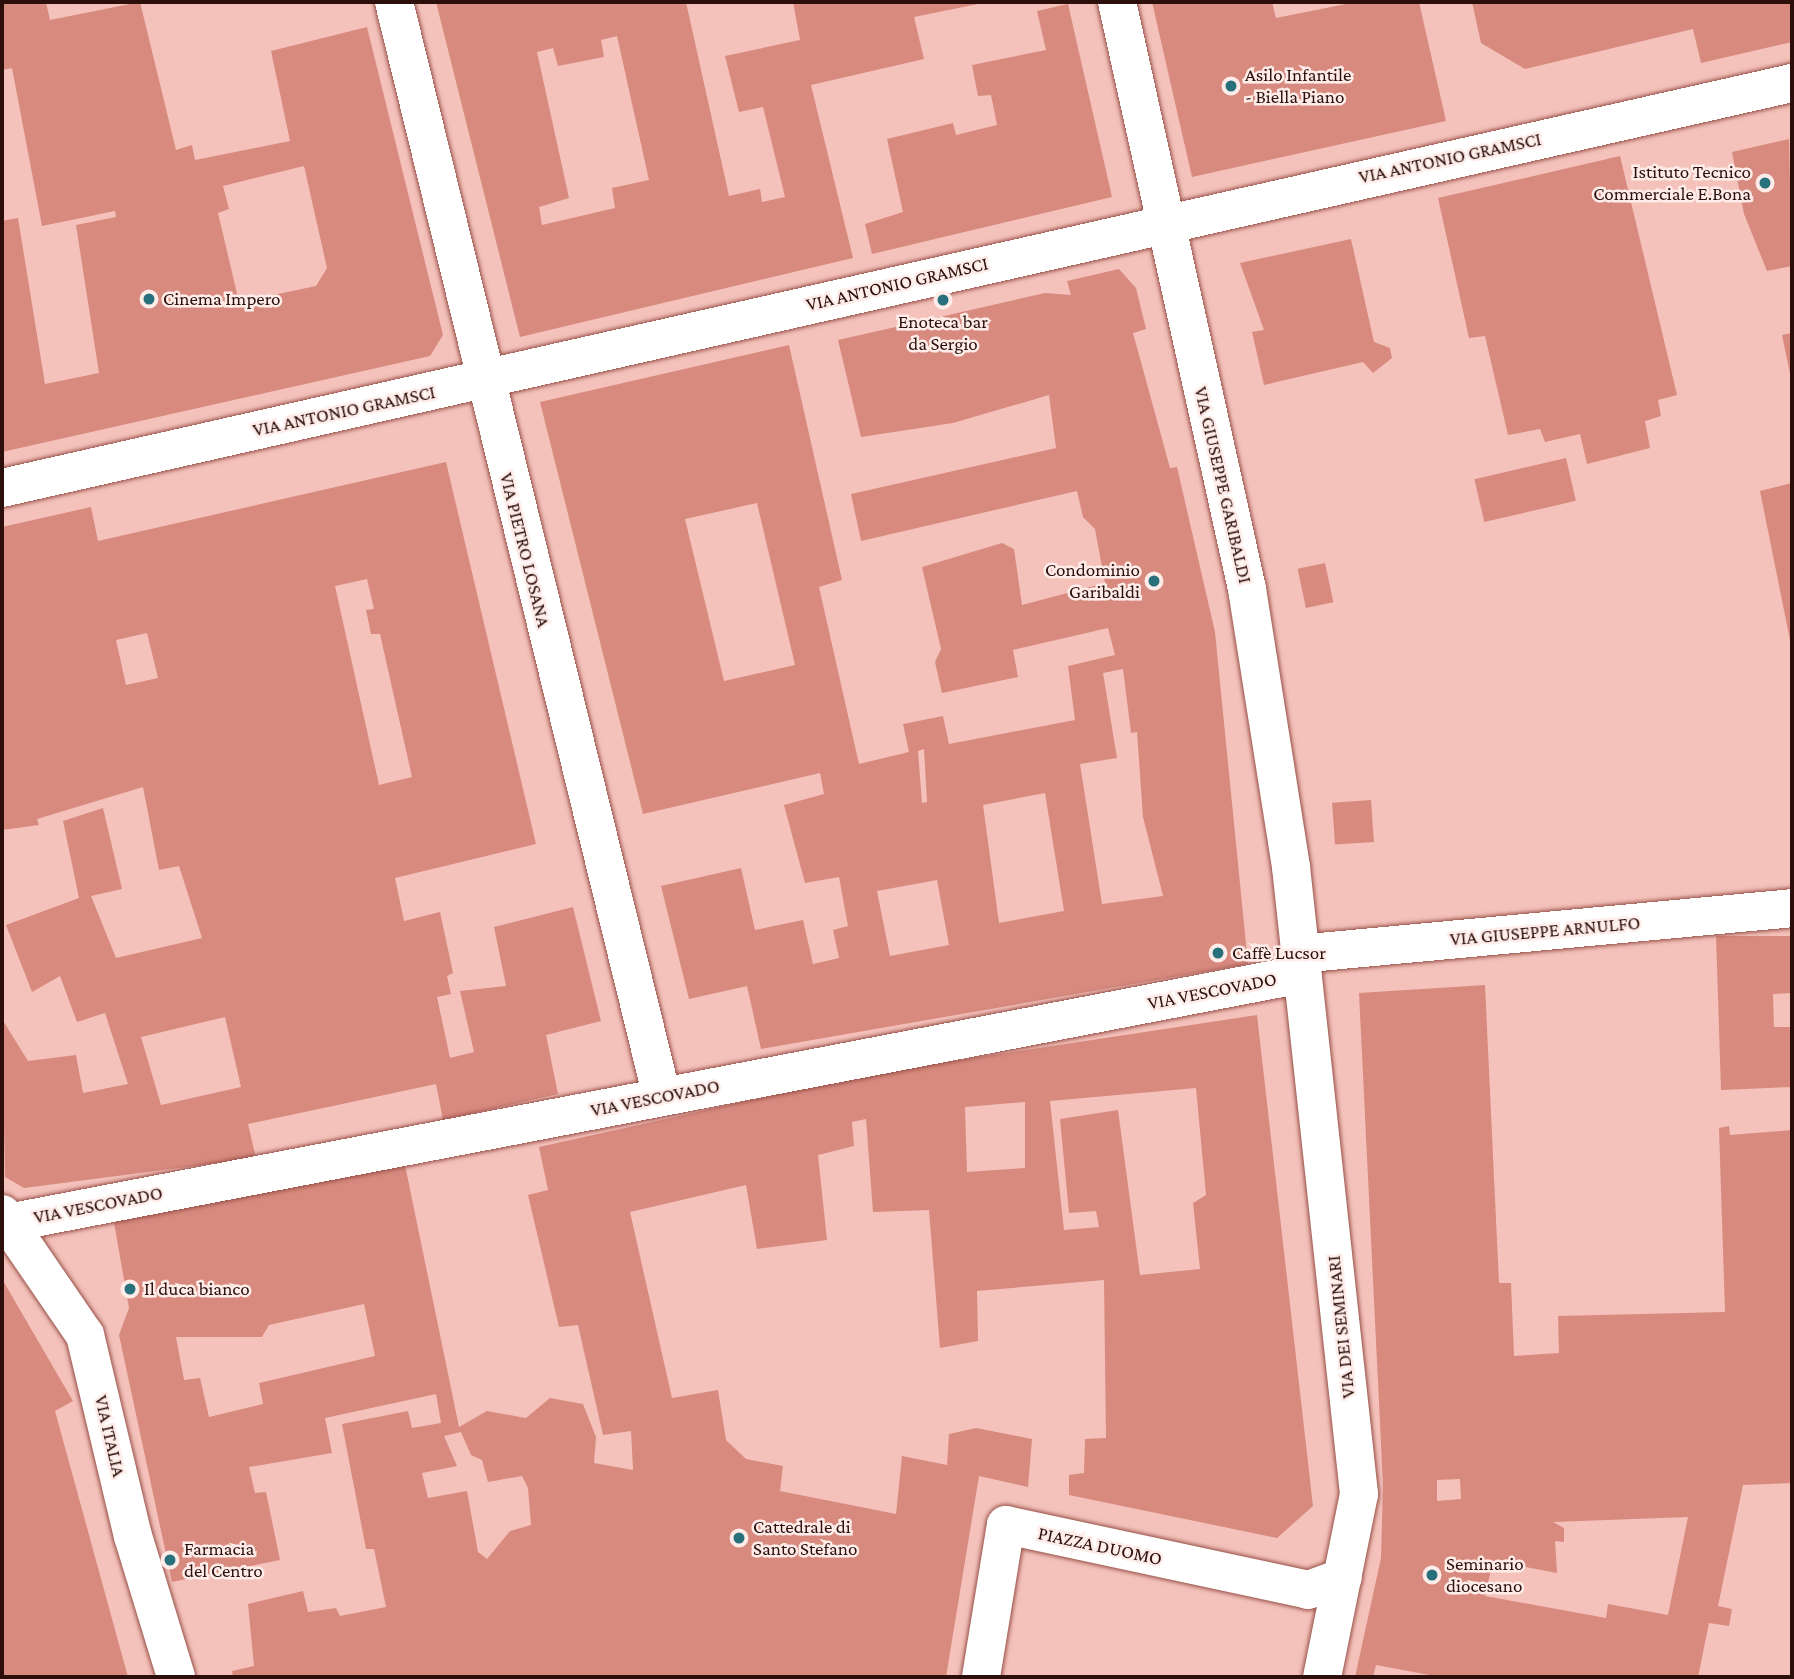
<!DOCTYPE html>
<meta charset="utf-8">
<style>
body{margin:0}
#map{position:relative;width:1794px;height:1679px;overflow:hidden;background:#f4c2bb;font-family:"Crimson Pro",serif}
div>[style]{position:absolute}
.building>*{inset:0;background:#d88a7f;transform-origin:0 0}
.roads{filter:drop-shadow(0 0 2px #975046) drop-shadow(0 0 2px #975046)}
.minor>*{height:38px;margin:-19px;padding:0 19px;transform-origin:19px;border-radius:19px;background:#fff}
.dots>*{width:19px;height:19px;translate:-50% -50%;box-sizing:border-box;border:4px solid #feece9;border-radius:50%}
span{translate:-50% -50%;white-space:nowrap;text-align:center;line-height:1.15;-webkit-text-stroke:5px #feece9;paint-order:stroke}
.poi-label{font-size:19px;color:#2c0f0b}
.left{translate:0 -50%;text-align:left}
.right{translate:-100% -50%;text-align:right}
.street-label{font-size:19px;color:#2c0f0b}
.frame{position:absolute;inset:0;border:4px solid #2c0f0b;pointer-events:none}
</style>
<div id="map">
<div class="building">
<div style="clip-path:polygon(evenodd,2px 2px,46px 2px,50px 20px,140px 2px,176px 150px,192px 145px,195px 160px,290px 141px,271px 51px,367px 27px,443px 335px,430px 356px,2px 452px,2px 221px,18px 218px,45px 384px,99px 373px,76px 225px,116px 217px,115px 211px,42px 226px,12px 68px,2px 70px,2px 2px,304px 166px,327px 268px,316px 286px,239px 302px,218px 213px,229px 209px,223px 186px,304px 166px)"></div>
<div style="clip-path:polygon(evenodd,436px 2px,686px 2px,729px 196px,760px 189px,762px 202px,785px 197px,763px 107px,739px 112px,725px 56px,800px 40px,793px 2px,983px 3px,914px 17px,924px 59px,811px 85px,853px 258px,520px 337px,436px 2px,617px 36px,649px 180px,612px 188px,615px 208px,542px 225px,539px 207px,569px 198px,537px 52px,553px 48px,558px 66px,604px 57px,601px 40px,617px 36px)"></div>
<div style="clip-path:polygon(1152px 2px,1272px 2px,1276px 18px,1356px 2px,1419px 2px,1446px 121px,1192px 177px)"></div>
<div style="clip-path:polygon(1472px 2px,1792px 2px,1792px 42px,1701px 63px,1693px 29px,1525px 69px,1481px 43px)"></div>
<div style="clip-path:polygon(1068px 4px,1112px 197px,872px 254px,865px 224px,903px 212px,887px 139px,953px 123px,956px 135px,997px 125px,991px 95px,978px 96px,972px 65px,1046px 50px,1037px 11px)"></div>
<div style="clip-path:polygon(1789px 139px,1792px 266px,1767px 271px,1744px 214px,1732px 152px)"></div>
<div style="clip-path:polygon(1620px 156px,1677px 395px,1658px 400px,1661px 416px,1645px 421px,1650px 448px,1587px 464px,1580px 434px,1545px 442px,1540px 429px,1508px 435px,1485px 336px,1469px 338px,1438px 198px)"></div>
<div style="clip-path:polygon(1351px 239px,1374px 342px,1390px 348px,1392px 358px,1373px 373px,1363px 362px,1264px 385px,1252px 332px,1264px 330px,1240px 263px)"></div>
<div style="clip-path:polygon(evenodd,1119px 269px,1136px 288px,1146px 329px,1133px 333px,1170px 468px,1177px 467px,1215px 632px,1248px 964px,761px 1049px,747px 986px,689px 999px,661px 886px,741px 868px,755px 930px,803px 920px,813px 964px,839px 958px,833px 930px,848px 926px,839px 877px,805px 883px,784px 805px,824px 794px,820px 773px,643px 814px,540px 402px,789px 345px,842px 580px,819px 587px,859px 764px,909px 752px,903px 724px,943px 716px,949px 744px,1075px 720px,1068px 666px,1115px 655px,1108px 628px,1013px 650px,1018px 677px,942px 693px,935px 662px,941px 649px,922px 567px,1002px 543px,1014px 549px,1022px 605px,1105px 583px,1095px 529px,1083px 517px,1077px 491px,861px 541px,851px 494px,1056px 448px,1049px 395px,953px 423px,861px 437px,838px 340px,1045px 293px,1071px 295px,1067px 281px,1119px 269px,757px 503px,795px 665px,724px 681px,685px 519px,757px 503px,1119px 269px,1123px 669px,1131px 733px,1137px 732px,1143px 817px,1163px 896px,1102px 904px,1080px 764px,1117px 758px,1103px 673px,1123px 669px,1119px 269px,924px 749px,927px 802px,922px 803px,918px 751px,924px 749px,1119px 269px,1045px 793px,1064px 911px,999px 923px,983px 805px,1045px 793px,1119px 269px,937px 880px,949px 945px,890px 956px,877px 891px,937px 880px)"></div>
<div style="clip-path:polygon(1792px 333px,1792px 378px,1791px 378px,1782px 335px)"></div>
<div style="left:1566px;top:458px;width:44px;height:94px;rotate:77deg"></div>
<div style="clip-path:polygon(evenodd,446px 462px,536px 844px,395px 878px,404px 921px,440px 912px,453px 973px,447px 976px,451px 994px,437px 997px,450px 1058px,474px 1052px,460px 991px,506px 986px,494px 927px,573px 907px,601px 1021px,546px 1035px,558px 1094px,443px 1120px,436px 1084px,248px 1124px,256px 1158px,24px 1188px,5px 1177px,2px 1019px,28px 1061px,76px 1055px,83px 1093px,128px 1084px,105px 1013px,77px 1022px,60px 976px,32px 992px,6px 925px,79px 898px,63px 821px,103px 808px,122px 889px,91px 896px,116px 958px,202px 938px,179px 866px,159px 870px,143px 787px,37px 819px,39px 825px,2px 830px,2px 527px,91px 507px,98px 541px,446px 462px,367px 579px,374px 609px,366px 610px,371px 634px,380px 634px,412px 777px,379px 785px,335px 586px,367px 579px,446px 462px,147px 633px,158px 678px,126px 685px,116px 640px,147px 633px,446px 462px,225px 1017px,241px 1087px,161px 1105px,141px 1037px,225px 1017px)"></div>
<div style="clip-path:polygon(1792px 483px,1792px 640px,1790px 640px,1760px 491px)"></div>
<div style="left:1325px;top:563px;width:40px;height:28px;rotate:78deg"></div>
<div style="left:1371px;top:800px;width:42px;height:39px;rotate:86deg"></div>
<div style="clip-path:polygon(1716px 936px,1792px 936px,1792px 993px,1773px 994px,1774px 1027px,1792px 1027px,1792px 1087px,1721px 1090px)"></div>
<div style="clip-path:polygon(evenodd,1485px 985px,1499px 1283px,1511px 1283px,1514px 1356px,1559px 1353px,1558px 1316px,1725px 1312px,1719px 1128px,1729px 1126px,1730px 1135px,1792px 1130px,1792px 1483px,1743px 1485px,1718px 1606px,1732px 1609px,1729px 1626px,1709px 1623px,1698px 1677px,1440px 1677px,1376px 1665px,1373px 1677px,1355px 1677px,1381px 1558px,1383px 1485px,1359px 993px,1485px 985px,1460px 1479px,1461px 1499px,1437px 1501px,1437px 1480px,1460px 1479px,1485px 985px,1688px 1517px,1668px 1615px,1608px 1604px,1606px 1618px,1485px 1596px,1493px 1561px,1557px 1573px,1555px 1541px,1564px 1542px,1564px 1528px,1553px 1522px,1688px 1517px)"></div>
<div style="clip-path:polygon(evenodd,1257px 1015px,1313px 1506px,1277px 1538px,1069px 1495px,1069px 1475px,1084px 1473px,1085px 1439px,1106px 1438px,1104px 1280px,977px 1291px,978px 1341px,940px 1348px,929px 1210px,873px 1212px,866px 1119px,852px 1122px,854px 1146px,818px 1155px,827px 1240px,757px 1249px,746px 1185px,630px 1212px,672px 1398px,718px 1390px,726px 1440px,746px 1459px,783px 1466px,780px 1491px,896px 1514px,902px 1456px,947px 1465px,949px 1434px,976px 1428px,1032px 1439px,1028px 1487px,979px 1476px,946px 1677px,233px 1677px,232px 1671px,254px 1666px,248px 1604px,303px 1591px,308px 1612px,336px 1608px,340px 1616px,386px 1607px,374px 1549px,366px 1549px,342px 1424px,408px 1411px,412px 1428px,441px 1423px,436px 1394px,325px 1418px,332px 1453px,249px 1467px,255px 1493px,266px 1492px,280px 1560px,172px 1582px,119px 1335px,129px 1308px,113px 1217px,405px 1165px,459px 1427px,487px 1411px,526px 1418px,550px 1398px,583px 1404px,596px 1437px,594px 1463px,633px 1470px,631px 1431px,603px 1435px,578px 1325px,559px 1327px,528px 1195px,548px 1190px,539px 1147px,874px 1073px,1257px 1015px,1196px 1088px,1206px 1195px,1193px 1203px,1200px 1269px,1140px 1275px,1118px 1110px,1060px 1119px,1069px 1213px,1096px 1211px,1099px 1227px,1064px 1230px,1050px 1101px,1196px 1088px,1257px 1015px,1025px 1102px,1025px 1168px,967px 1172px,965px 1107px,1025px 1102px,1257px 1015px,364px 1304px,375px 1356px,259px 1383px,263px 1404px,209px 1417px,200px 1378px,184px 1380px,176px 1337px,262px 1337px,269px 1325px,364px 1304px,1257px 1015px,461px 1432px,471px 1455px,482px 1460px,488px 1482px,522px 1476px,528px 1488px,531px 1525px,510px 1531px,487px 1559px,478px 1552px,467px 1491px,428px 1498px,422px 1473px,457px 1466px,444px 1436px,461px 1432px)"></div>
<div style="clip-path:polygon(2px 1279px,73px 1401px,55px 1411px,128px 1677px,2px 1677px)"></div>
</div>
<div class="roads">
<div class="minor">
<div style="left:394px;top:2px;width:1127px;rotate:76.25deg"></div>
<div style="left:1117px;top:2px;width:601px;rotate:77.51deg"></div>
<div style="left:1247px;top:589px;width:281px;rotate:81deg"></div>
<div style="left:1291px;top:867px;width:631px;rotate:83.81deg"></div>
<div style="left:1359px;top:1494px;width:187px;rotate:101.4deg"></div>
<div style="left:2px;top:488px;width:1835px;rotate:-12.75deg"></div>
<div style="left:1298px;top:954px;width:496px;rotate:-5.3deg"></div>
<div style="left:2px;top:1214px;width:147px;rotate:55.6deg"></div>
<div style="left:85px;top:1335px;width:207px;rotate:76.6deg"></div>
<div style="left:133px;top:1536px;width:147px;rotate:73deg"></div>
<div style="left:8px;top:1223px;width:1318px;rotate:-10.89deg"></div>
<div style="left:981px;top:1677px;width:154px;rotate:-80.7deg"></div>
<div style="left:1006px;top:1525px;width:309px;rotate:12.1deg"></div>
<div style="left:1308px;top:1590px;width:37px;rotate:-20deg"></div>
</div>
</div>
<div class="dots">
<div style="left:1231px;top:86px;background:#28707b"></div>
<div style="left:1765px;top:183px;background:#28707b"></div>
<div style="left:149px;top:299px;background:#28707b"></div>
<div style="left:943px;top:300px;background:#28707b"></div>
<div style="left:1154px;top:581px;background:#28707b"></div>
<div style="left:1218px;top:953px;background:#28707b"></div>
<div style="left:130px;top:1289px;background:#28707b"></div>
<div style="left:739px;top:1538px;background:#28707b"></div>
<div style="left:170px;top:1560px;background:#28707b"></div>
<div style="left:1432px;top:1575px;background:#28707b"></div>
</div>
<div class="poi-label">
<span class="left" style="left:1245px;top:86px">Asilo Infantile<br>- Biella Piano</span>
<span class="right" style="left:1751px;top:183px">Istituto Tecnico<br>Commerciale E.Bona</span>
<span class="left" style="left:163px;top:299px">Cinema Impero</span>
<span style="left:943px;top:333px">Enoteca bar<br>da Sergio</span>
<span class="right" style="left:1140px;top:581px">Condominio<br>Garibaldi</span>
<span class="left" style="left:1232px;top:953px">Caffè Lucsor</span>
<span class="left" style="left:144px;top:1289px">Il duca bianco</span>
<span class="left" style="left:753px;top:1538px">Cattedrale di<br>Santo Stefano</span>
<span class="left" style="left:184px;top:1560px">Farmacia<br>del Centro</span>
<span class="left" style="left:1446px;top:1575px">Seminario<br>diocesano</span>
</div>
<div class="street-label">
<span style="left:1450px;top:158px;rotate:-12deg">VIA ANTONIO GRAMSCI</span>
<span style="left:897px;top:284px;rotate:-13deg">VIA ANTONIO GRAMSCI</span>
<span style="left:344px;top:411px;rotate:-12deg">VIA ANTONIO GRAMSCI</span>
<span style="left:1223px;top:485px;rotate:77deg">VIA GIUSEPPE GARIBALDI</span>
<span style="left:525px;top:550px;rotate:76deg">VIA PIETRO LOSANA</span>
<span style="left:1545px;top:931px;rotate:-5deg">VIA GIUSEPPE ARNULFO</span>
<span style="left:1212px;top:991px;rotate:-11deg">VIA VESCOVADO</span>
<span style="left:655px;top:1098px;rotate:-11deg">VIA VESCOVADO</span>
<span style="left:98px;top:1205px;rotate:-11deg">VIA VESCOVADO</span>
<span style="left:1341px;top:1327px;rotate:-96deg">VIA DEI SEMINARI</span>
<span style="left:110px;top:1436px;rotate:77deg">VIA ITALIA</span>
<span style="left:1100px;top:1546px;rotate:12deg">PIAZZA DUOMO</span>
</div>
<div class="frame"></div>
</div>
